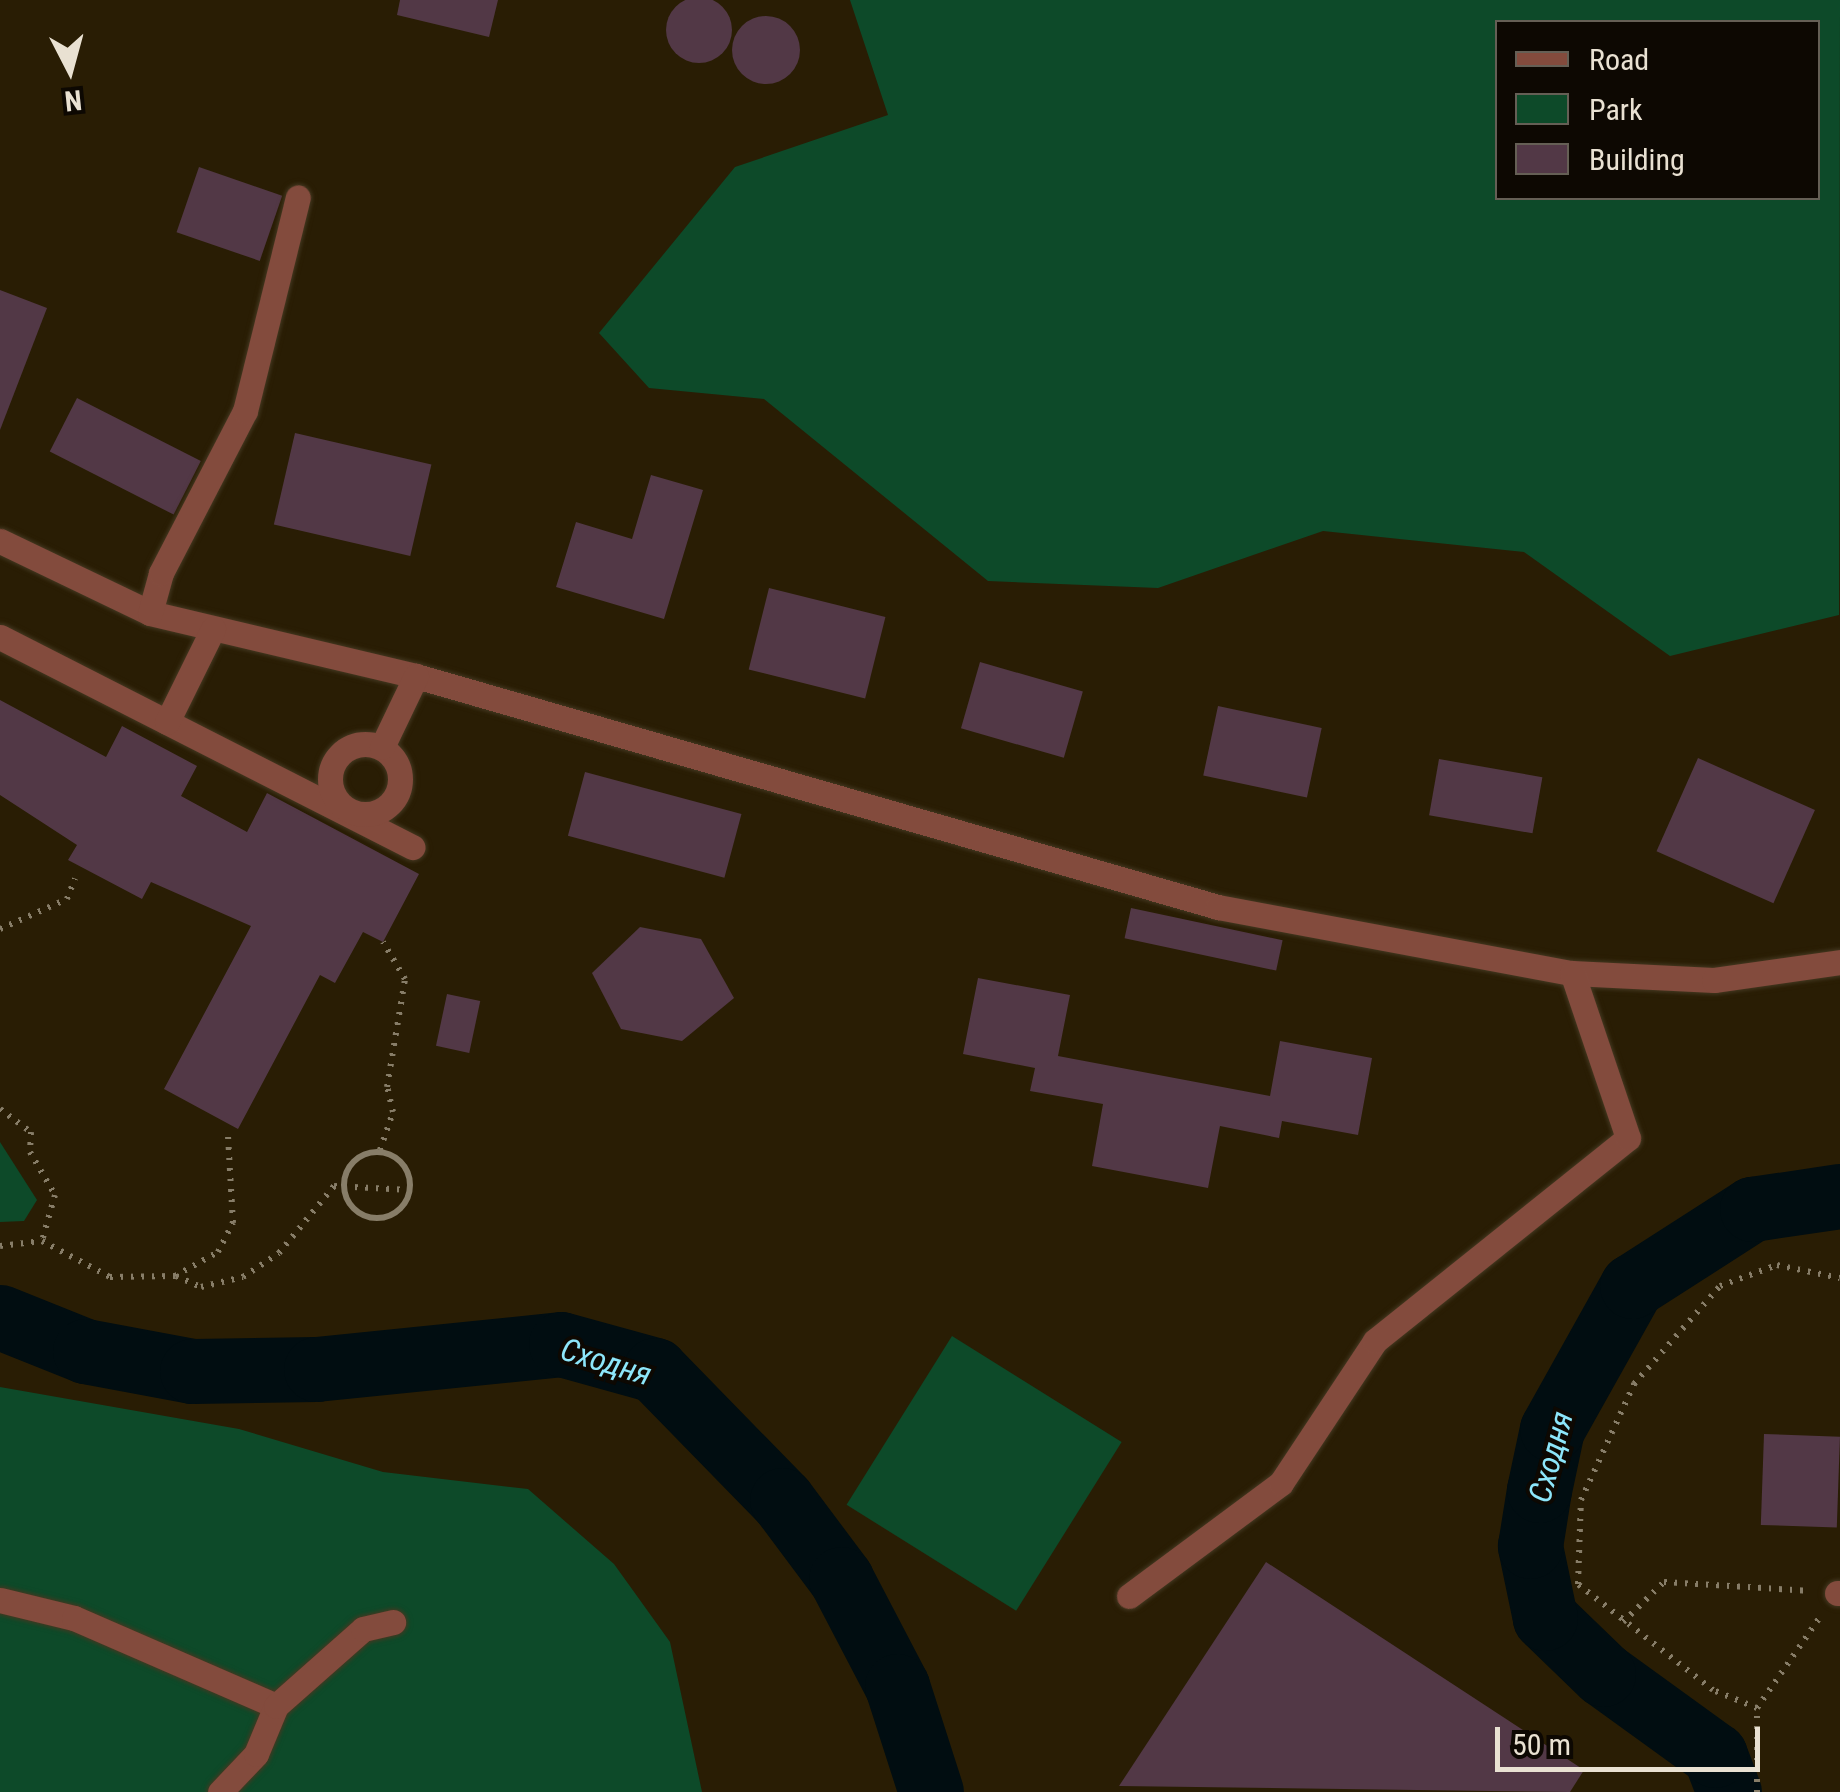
<!DOCTYPE html>
<meta charset="utf-8">
<style>
body{margin:0}
#map{position:relative;width:1840px;height:1792px;overflow:hidden;background:#291d04;font-family:"Roboto Condensed",sans-serif}
div>[style]{position:absolute}
.green>*{inset:0;background:#0d4a29;transform-origin:0 0}
.river>*{height:65px;margin:-32.5px;padding:0 32.5px;transform-origin:32.5px;border-radius:32.5px;background:#010d11}
.building>*{inset:0;background:#523846;transform-origin:0 0}
.round{border-radius:50%}
.path>*{height:6px;margin-top:-3px;transform-origin:0;background:repeating-linear-gradient(90deg,#877d68 0 2.5px,transparent 0 10.5px)}
.path>.ring{margin:-3px;padding:0;box-sizing:content-box;background:none;border:6px solid #877d68;border-radius:50%}
.roads{filter:drop-shadow(0 0 2px #443821) drop-shadow(0 0 2px #443821)}
.minor>*{height:25px;margin:-12.5px;padding:0 12.5px;transform-origin:12.5px;border-radius:12.5px;background:#834b3d}
.minor>.ring{margin:-12.5px;padding:0;box-sizing:content-box;background:none;border:25px solid #834b3d;border-radius:50%}
span{translate:-50% -50%;white-space:nowrap;text-align:center;line-height:1.15;-webkit-text-stroke:8px #0d0802;paint-order:stroke}
.water-label{font-size:32px;color:#8de6fa;font-style:italic}
.legend{position:absolute;left:1495px;top:20px;width:325px;height:180px;box-sizing:border-box;background:#0d0802;border:2px solid #655f55;margin:0;padding:12px 18px;list-style:none;font-size:30px;color:#e9e1d2}
.legend li{display:flex;align-items:center;gap:20px;height:50px}
.legend b{width:50px;border:2px solid #655f55}
.north{position:absolute;left:20px;top:20px;width:100px;height:100px;-webkit-text-stroke:8px #0d0802;paint-order:stroke;rotate:174deg;font-size:28px;font-weight:700;line-height:40px;text-align:center;color:#e9e1d2}
.north::after{content:'';display:block;margin:auto;width:35px;height:45px;background:#e9e1d2;clip-path:polygon(50% 0,100% 100%,50% 72%,0 100%)}
.scale{position:absolute;left:1495px;top:1727px;width:265px;height:45px;box-sizing:border-box;border:5px solid #e9e1d2;border-top:0;padding-left:12px;font-size:30px;line-height:35px;white-space:nowrap;color:#e9e1d2;-webkit-text-stroke:8px #0d0802;paint-order:stroke}
</style>
<div id="map">
<div class="green">
<div style="clip-path:polygon(evenodd,850px 0,1840px 0,1839px 615px,1670px 656px,1524px 552px,1323px 531px,1158px 588px,988px 581px,764px 399px,649px 388px,599px 333px,735px 167px,888px 115px,850px 0,1498px 22px,1818px 22px,1818px 198px,1498px 198px,1498px 22px)"></div>
<div style="clip-path:polygon(0 1142px,37px 1200px,24px 1221px,0 1222px)"></div>
<div style="left:952px;top:1336px;width:200px;height:199px;rotate:32deg"></div>
<div style="clip-path:polygon(0 1387px,239px 1429px,383px 1472px,528px 1489px,614px 1564px,670px 1642px,702px 1792px,0 1792px)"></div>
</div>
<div class="river">
<div style="left:0;top:1317px;width:92px;rotate:21.8deg"></div>
<div style="left:85px;top:1351px;width:109px;rotate:10.6deg"></div>
<div style="left:192px;top:1371px;width:124px;rotate:-0.9deg"></div>
<div style="left:316px;top:1369px;width:246px;rotate:-5.8deg"></div>
<div style="left:561px;top:1344px;width:98px;rotate:15.5deg"></div>
<div style="left:655px;top:1370px;width:182px;rotate:45.7deg"></div>
<div style="left:782px;top:1500px;width:99px;rotate:53.2deg"></div>
<div style="left:841px;top:1579px;width:121px;rotate:62.4deg"></div>
<div style="left:897px;top:1686px;width:111px;rotate:72.2deg"></div>
<div style="left:1729px;top:1792px;width:40px;rotate:-111deg"></div>
<div style="left:1715px;top:1755px;width:138px;rotate:-144.1deg"></div>
<div style="left:1603px;top:1674px;width:81px;rotate:-136deg"></div>
<div style="left:1545px;top:1618px;width:74px;rotate:-101.8deg"></div>
<div style="left:1530px;top:1546px;width:57px;rotate:-80.9deg"></div>
<div style="left:1539px;top:1490px;width:62px;rotate:-78deg"></div>
<div style="left:1552px;top:1429px;width:164px;rotate:-60.8deg"></div>
<div style="left:1632px;top:1286px;width:143px;rotate:-32.7deg"></div>
<div style="left:1752px;top:1209px;width:89px;rotate:-8.4deg"></div>
</div>
<div class="building">
<div class="round" style="left:666px;top:-3px;width:66px;height:66px"></div>
<div style="clip-path:polygon(400px 0,498px 0,489px 37px,397px 15px)"></div>
<div class="round" style="left:732px;top:16px;width:68px;height:68px"></div>
<div style="left:199px;top:167px;width:88px;height:69px;rotate:19deg"></div>
<div style="clip-path:polygon(0 290px,47px 308px,0 430px)"></div>
<div style="left:77px;top:398px;width:139px;height:60px;rotate:27deg"></div>
<div style="left:295px;top:433px;width:140px;height:94px;rotate:13deg"></div>
<div style="clip-path:polygon(651px 475px,703px 490px,664px 619px,556px 587px,576px 522px,632px 539px)"></div>
<div style="left:769px;top:588px;width:120px;height:84px;rotate:14deg"></div>
<div style="left:980px;top:662px;width:107px;height:69px;rotate:16deg"></div>
<div style="clip-path:polygon(0 700px,106px 757px,122px 726px,197px 766px,181px 796px,247px 832px,267px 793px,419px 874px,383px 942px,363px 932px,335px 983px,320px 975px,238px 1129px,164px 1089px,251px 926px,151px 882px,142px 899px,68px 860px,77px 845px,0 795px)"></div>
<div style="left:1218px;top:706px;width:106px;height:71px;rotate:12deg"></div>
<div style="left:1698px;top:758px;width:128px;height:102px;rotate:24deg"></div>
<div style="left:1439px;top:759px;width:105px;height:57px;rotate:10deg"></div>
<div style="left:585px;top:772px;width:162px;height:66px;rotate:15deg"></div>
<div style="left:1131px;top:908px;width:155px;height:31px;rotate:12deg"></div>
<div style="clip-path:polygon(640px 927px,701px 939px,734px 998px,682px 1041px,621px 1029px,592px 973px)"></div>
<div style="clip-path:polygon(978px 978px,1070px 995px,1058px 1056px,1270px 1096px,1280px 1041px,1372px 1058px,1358px 1135px,1282px 1121px,1279px 1138px,1220px 1126px,1208px 1188px,1092px 1166px,1103px 1104px,1030px 1091px,1035px 1068px,963px 1054px)"></div>
<div style="left:447px;top:994px;width:34px;height:53px;rotate:12deg"></div>
<div style="left:1764px;top:1434px;width:76px;height:91px;rotate:2deg"></div>
<div style="clip-path:polygon(1266px 1562px,1584px 1770px,1570px 1792px,1119px 1786px)"></div>
</div>
<div class="path">
<div style="left:0;top:929px;width:73px;rotate:-24.1deg"></div>
<div style="left:67px;top:899px;width:22px;rotate:-69deg"></div>
<div style="left:0;top:1109px;width:39px;rotate:37deg"></div>
<div style="left:31px;top:1132px;width:20px;rotate:93deg"></div>
<div style="left:30px;top:1152px;width:50px;rotate:59.8deg"></div>
<div style="left:55px;top:1195px;width:48px;rotate:105.8deg"></div>
<div style="left:380px;top:1150px;width:40px;rotate:-71.1deg"></div>
<div style="left:393px;top:1112px;width:26px;rotate:-103deg"></div>
<div style="left:387px;top:1087px;width:109px;rotate:-80.5deg"></div>
<div style="left:405px;top:979px;width:43px;rotate:-120.7deg"></div>
<div class="ring" style="left:344px;top:1152px;width:60px;height:60px"></div>
<div style="left:0;top:1246px;width:42px;rotate:-6.8deg"></div>
<div style="left:42px;top:1241px;width:77px;rotate:27.9deg"></div>
<div style="left:110px;top:1277px;width:65px;rotate:-0.9deg"></div>
<div style="left:175px;top:1276px;width:49px;rotate:-29.2deg"></div>
<div style="left:218px;top:1252px;width:33px;rotate:-63deg"></div>
<div style="left:233px;top:1223px;width:87px;rotate:-93.3deg"></div>
<div style="left:176px;top:1276px;width:27px;rotate:24deg"></div>
<div style="left:201px;top:1287px;width:43px;rotate:-13.4deg"></div>
<div style="left:243px;top:1277px;width:43px;rotate:-33.7deg"></div>
<div style="left:279px;top:1253px;width:87px;rotate:-50.6deg"></div>
<div style="left:334px;top:1186px;width:76px;rotate:3deg"></div>
<div style="left:1623px;top:1622px;width:57px;rotate:-44.3deg"></div>
<div style="left:1664px;top:1582px;width:147px;rotate:3.5deg"></div>
<div style="left:1757px;top:1708px;width:114px;rotate:-55.3deg"></div>
<div style="left:1757px;top:1792px;width:84px;rotate:-90deg"></div>
<div style="left:1757px;top:1708px;width:48px;rotate:-157.8deg"></div>
<div style="left:1713px;top:1690px;width:172px;rotate:-141.9deg"></div>
<div style="left:1578px;top:1584px;width:84px;rotate:-88deg"></div>
<div style="left:1581px;top:1500px;width:128px;rotate:-65.4deg"></div>
<div style="left:1634px;top:1384px;width:130px;rotate:-48.7deg"></div>
<div style="left:1720px;top:1286px;width:61px;rotate:-20.2deg"></div>
<div style="left:1777px;top:1265px;width:64px;rotate:11.7deg"></div>
</div>
<div class="roads">
<div class="minor">
<div style="left:0;top:541px;width:166px;rotate:25.6deg"></div>
<div style="left:150px;top:613px;width:273px;rotate:13.3deg"></div>
<div style="left:416px;top:676px;width:835px;rotate:16.07deg"></div>
<div style="left:1218px;top:907px;width:360px;rotate:10.6deg"></div>
<div style="left:1572px;top:973px;width:142px;rotate:2.8deg"></div>
<div style="left:1714px;top:980px;width:127px;rotate:-8.1deg"></div>
<div style="left:150px;top:613px;width:41px;rotate:-74.6deg"></div>
<div style="left:161px;top:573px;width:182px;rotate:-62.6deg"></div>
<div style="left:245px;top:411px;width:220px;rotate:-76.1deg"></div>
<div style="left:0;top:637px;width:463px;rotate:27deg"></div>
<div style="left:167px;top:722px;width:104px;rotate:-63.7deg"></div>
<div class="ring" style="left:330px;top:744px;width:45px;height:45px"></div>
<div style="left:382px;top:747px;width:79px;rotate:-64.4deg"></div>
<div style="left:1837px;top:1593px;width:3px"></div>
<div style="left:1129px;top:1596px;width:189px;rotate:-36.6deg"></div>
<div style="left:1281px;top:1483px;width:170px;rotate:-56.5deg"></div>
<div style="left:1375px;top:1341px;width:324px;rotate:-38.7deg"></div>
<div style="left:1628px;top:1138px;width:174px;rotate:-108.7deg"></div>
<div style="left:0;top:1600px;width:76px;rotate:13.7deg"></div>
<div style="left:74px;top:1618px;width:220px;rotate:23.5deg"></div>
<div style="left:220px;top:1792px;width:52px;rotate:-46.5deg"></div>
<div style="left:256px;top:1754px;width:52px;rotate:-67.4deg"></div>
<div style="left:276px;top:1706px;width:116px;rotate:-41.5deg"></div>
<div style="left:363px;top:1629px;width:31px;rotate:-13deg"></div>
</div>
</div>
<div class="water-label">
<span style="left:606px;top:1362px;rotate:17deg">Сходня</span>
<span style="left:1551px;top:1457px;rotate:-75deg">Сходня</span>
</div>
<ul class="legend">
<li><b style="height:12px;background:#834b3d"></b>Road</li>
<li><b style="height:28px;background:#0d4a29"></b>Park</li>
<li><b style="height:28px;background:#523846"></b>Building</li>
</ul>
<div class="north">N</div>
<div class="scale">50 m</div>
</div>
